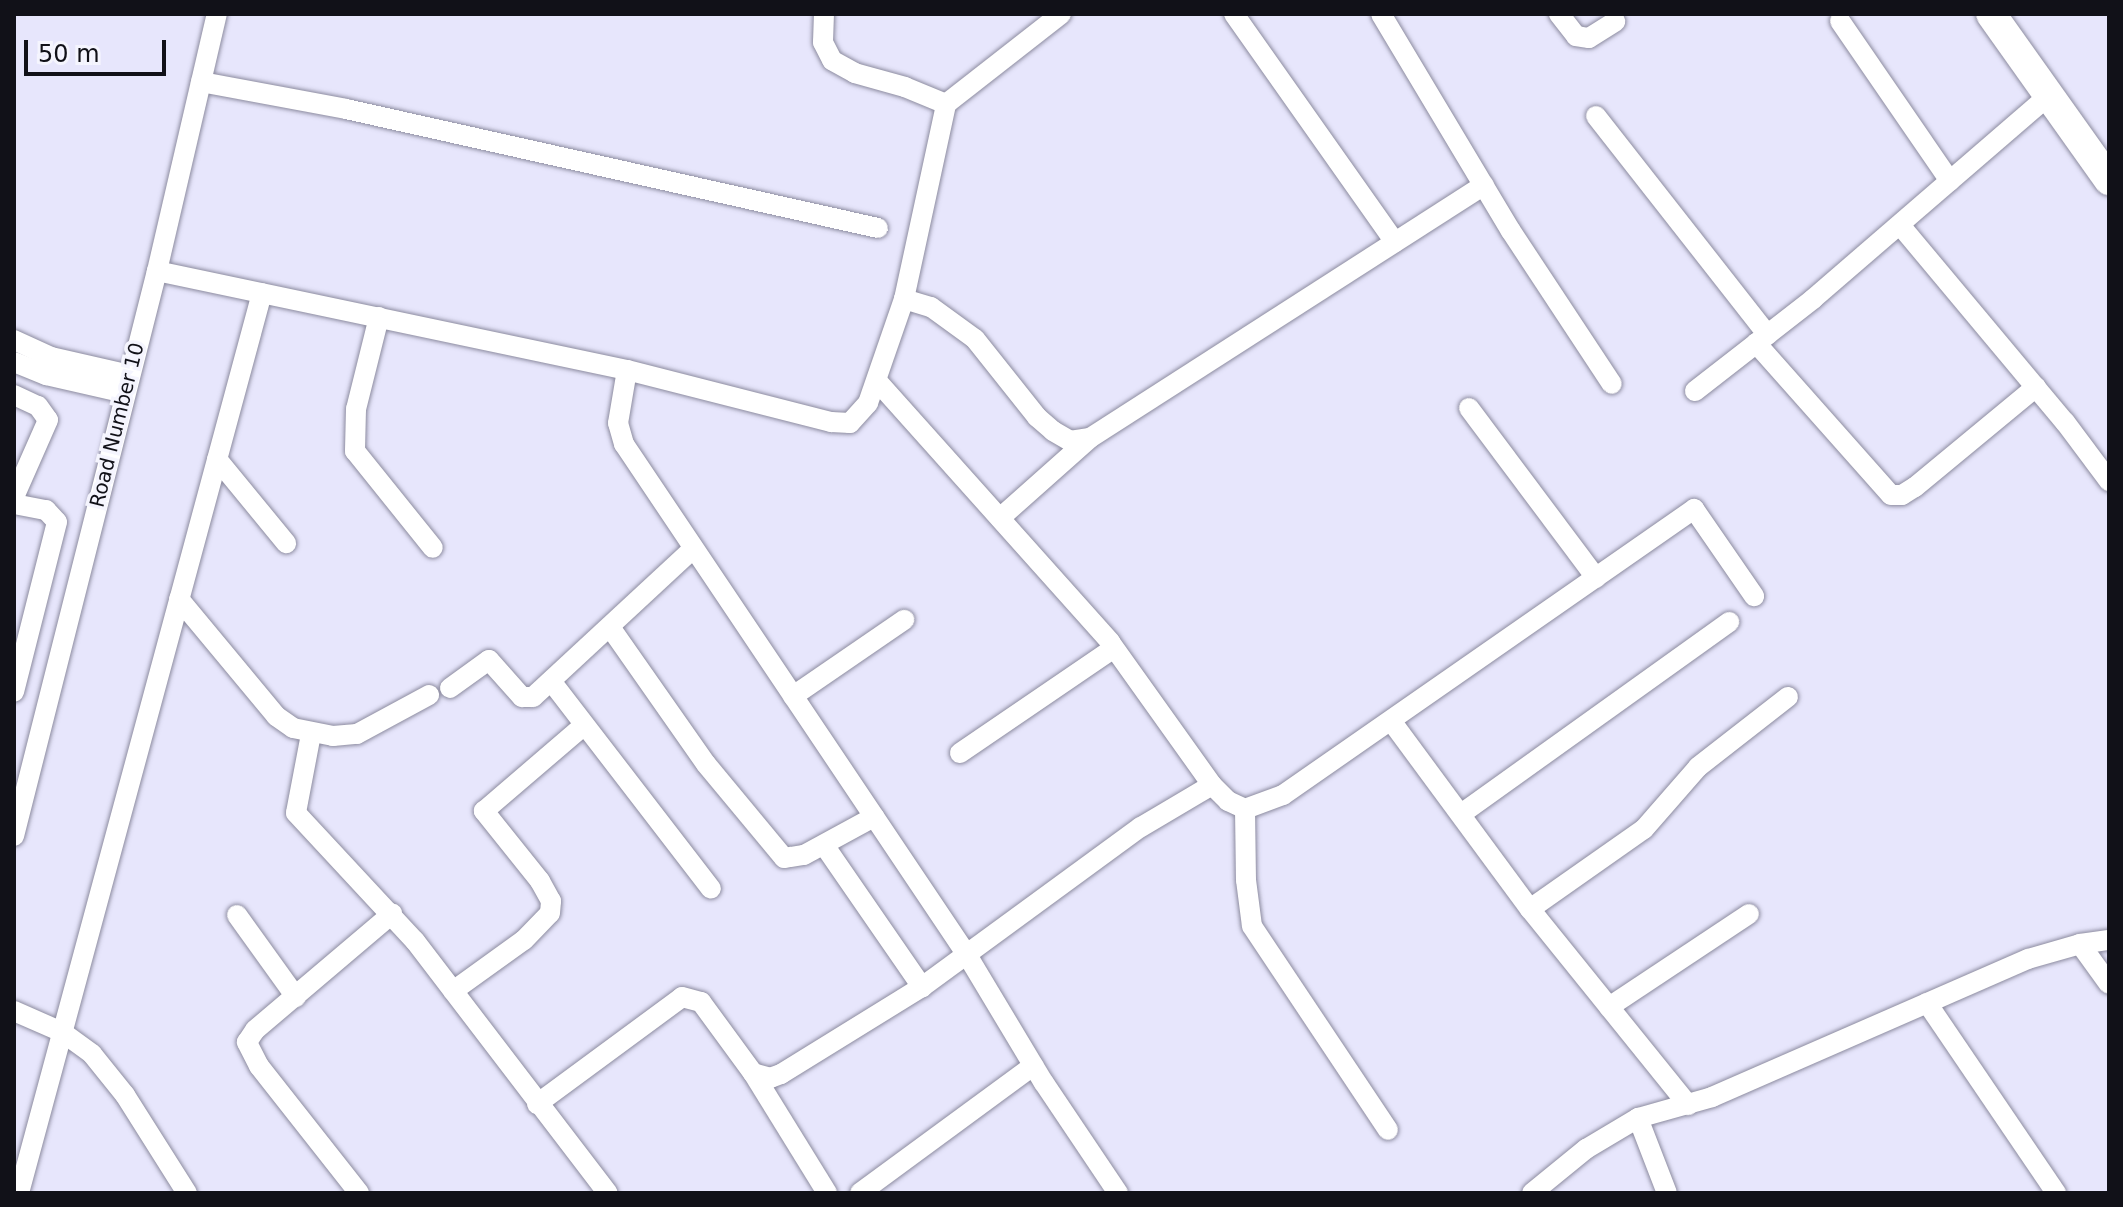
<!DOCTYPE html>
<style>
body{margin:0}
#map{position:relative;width:2123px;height:1207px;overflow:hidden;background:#e7e6fc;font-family:"DejaVu Sans",sans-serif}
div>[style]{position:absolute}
.roads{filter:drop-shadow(0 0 2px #8c8b9f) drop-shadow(0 0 2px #8c8b9f)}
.street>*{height:20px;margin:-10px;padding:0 10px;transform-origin:10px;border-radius:10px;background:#fff}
.secondary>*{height:30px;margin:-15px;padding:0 15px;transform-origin:15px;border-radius:15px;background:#fff}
span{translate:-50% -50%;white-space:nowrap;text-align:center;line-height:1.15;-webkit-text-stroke:7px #f5f5fe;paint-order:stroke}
.street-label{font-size:20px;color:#111118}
.frame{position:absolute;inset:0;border:16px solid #111118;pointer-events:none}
.scale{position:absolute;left:24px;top:40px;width:142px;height:36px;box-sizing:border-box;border:4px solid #111118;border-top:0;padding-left:10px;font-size:24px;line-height:28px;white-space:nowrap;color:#111118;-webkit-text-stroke:6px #f5f5fe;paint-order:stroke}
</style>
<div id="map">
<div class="roads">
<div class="street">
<div style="left:1234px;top:14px;width:279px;rotate:54.8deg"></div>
<div style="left:1381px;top:14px;width:253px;rotate:59.1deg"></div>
<div style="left:1511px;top:231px;width:183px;rotate:56.6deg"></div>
<div style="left:1559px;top:14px;width:28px;rotate:52deg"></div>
<div style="left:1576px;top:36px;width:13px;rotate:9deg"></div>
<div style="left:1589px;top:38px;width:31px;rotate:-32deg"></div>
<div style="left:1840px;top:21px;width:194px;rotate:55.5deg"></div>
<div style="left:201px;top:82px;width:147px;rotate:10.5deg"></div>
<div style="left:346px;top:109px;width:545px;rotate:12.61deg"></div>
<div style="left:946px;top:104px;width:146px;rotate:-38deg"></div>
<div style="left:1596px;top:116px;width:278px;rotate:51.9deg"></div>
<div style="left:1900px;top:225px;width:257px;rotate:50.1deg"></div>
<div style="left:2065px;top:422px;width:74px;rotate:53.3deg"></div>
<div style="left:157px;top:271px;width:480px;rotate:11.9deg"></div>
<div style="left:627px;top:370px;width:211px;rotate:14.3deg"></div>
<div style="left:831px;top:422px;width:19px;rotate:3deg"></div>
<div style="left:850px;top:423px;width:27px;rotate:-48deg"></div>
<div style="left:868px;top:403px;width:110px;rotate:-70.9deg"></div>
<div style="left:904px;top:299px;width:199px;rotate:-77.8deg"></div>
<div style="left:946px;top:104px;width:44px;rotate:-157.5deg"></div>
<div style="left:905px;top:87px;width:52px;rotate:-164.4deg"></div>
<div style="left:855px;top:73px;width:26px;rotate:-151deg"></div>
<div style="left:832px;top:60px;width:20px;rotate:-117deg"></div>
<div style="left:823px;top:42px;width:28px;rotate:-88deg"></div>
<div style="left:904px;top:299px;width:28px;rotate:17deg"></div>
<div style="left:931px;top:307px;width:54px;rotate:36deg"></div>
<div style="left:975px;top:339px;width:100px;rotate:51.5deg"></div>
<div style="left:1037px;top:417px;width:21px;rotate:41deg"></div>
<div style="left:1053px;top:431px;width:20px;rotate:30deg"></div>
<div style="left:1070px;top:441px;width:20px;rotate:-9deg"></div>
<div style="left:1090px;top:438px;width:468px;rotate:-32.7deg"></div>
<div style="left:379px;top:317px;width:95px;rotate:104deg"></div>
<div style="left:356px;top:409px;width:42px;rotate:91.4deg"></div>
<div style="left:355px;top:451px;width:124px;rotate:51.2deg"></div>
<div style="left:14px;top:340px;width:41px;rotate:24.7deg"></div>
<div style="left:51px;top:357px;width:81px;rotate:12.8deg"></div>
<div style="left:1756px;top:343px;width:203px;rotate:48.4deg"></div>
<div style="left:1891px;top:495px;width:11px"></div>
<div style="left:1902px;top:495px;width:15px;rotate:-32deg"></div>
<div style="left:1915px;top:487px;width:157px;rotate:-39.6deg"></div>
<div style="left:14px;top:362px;width:35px;rotate:22deg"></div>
<div style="left:46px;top:375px;width:81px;rotate:12.8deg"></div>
<div style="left:627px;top:370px;width:54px;rotate:99.6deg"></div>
<div style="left:618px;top:423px;width:22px;rotate:74deg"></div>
<div style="left:624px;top:444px;width:615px;rotate:56.13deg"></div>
<div style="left:967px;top:955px;width:149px;rotate:59deg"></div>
<div style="left:1044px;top:1083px;width:133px;rotate:56.1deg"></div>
<div style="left:877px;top:381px;width:350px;rotate:48.2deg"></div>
<div style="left:1110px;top:642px;width:176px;rotate:54.5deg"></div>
<div style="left:1212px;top:785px;width:23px;rotate:45deg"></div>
<div style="left:1228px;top:801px;width:19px;rotate:25deg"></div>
<div style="left:1245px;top:809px;width:40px;rotate:-20.2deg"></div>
<div style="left:1283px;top:795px;width:501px;rotate:-34.83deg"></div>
<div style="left:1694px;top:509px;width:106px;rotate:55.4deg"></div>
<div style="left:1695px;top:391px;width:150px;rotate:-37.9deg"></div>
<div style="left:1813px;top:299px;width:312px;rotate:-40.8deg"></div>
<div style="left:14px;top:395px;width:26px;rotate:25deg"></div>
<div style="left:38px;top:406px;width:17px;rotate:54deg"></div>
<div style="left:48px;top:420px;width:84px;rotate:113.8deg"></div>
<div style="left:1469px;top:408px;width:212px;rotate:53.2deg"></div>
<div style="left:217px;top:459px;width:109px;rotate:50.6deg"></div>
<div style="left:14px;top:504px;width:33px;rotate:11deg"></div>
<div style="left:46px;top:510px;width:16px;rotate:47deg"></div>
<div style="left:57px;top:522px;width:175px;rotate:104.2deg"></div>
<div style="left:1000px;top:518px;width:120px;rotate:-41.6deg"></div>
<div style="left:179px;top:599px;width:152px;rotate:50.3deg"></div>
<div style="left:276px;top:716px;width:21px;rotate:35deg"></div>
<div style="left:293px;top:728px;width:41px;rotate:11.3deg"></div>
<div style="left:333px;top:736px;width:24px;rotate:-5deg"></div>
<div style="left:357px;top:734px;width:82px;rotate:-28.4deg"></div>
<div style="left:610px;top:627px;width:167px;rotate:55deg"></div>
<div style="left:706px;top:764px;width:122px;rotate:50.3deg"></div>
<div style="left:784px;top:858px;width:20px;rotate:-9deg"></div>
<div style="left:804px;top:855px;width:80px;rotate:-28.5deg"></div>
<div style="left:551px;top:681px;width:262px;rotate:52.4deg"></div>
<div style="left:450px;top:688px;width:48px;rotate:-35.7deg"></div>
<div style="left:489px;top:660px;width:50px;rotate:48.3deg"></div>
<div style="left:522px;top:697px;width:11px"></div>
<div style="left:533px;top:697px;width:217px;rotate:-42.8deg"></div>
<div style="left:793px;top:696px;width:135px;rotate:-34.4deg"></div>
<div style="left:1392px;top:722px;width:232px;rotate:53.6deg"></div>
<div style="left:1530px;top:909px;width:252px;rotate:51.1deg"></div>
<div style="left:311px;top:734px;width:80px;rotate:100.8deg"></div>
<div style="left:296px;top:813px;width:175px;rotate:47.1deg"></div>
<div style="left:415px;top:941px;width:317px;rotate:52.6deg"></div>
<div style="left:960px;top:753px;width:186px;rotate:-34.3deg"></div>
<div style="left:1245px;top:809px;width:71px;rotate:89.2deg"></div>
<div style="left:1246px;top:880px;width:46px;rotate:82.6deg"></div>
<div style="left:1252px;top:926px;width:245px;rotate:56.3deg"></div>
<div style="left:1461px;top:814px;width:330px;rotate:-35.6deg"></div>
<div style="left:14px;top:836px;width:583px;rotate:-75.8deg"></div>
<div style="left:157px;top:271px;width:264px;rotate:-76.9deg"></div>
<div style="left:824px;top:845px;width:173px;rotate:55.4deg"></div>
<div style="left:1530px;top:909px;width:139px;rotate:-35.1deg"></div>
<div style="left:1644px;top:829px;width:82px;rotate:-48.9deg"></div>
<div style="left:1698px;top:767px;width:114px;rotate:-37.9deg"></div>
<div style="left:237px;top:915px;width:101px;rotate:54.3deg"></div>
<div style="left:2080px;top:944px;width:49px;rotate:54.1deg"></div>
<div style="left:453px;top:991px;width:87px;rotate:-35.7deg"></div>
<div style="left:524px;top:940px;width:37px;rotate:-46deg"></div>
<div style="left:550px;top:913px;width:12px;rotate:-85deg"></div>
<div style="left:551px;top:901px;width:23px;rotate:-119deg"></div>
<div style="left:540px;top:881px;width:90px;rotate:-128.7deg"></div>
<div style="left:484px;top:811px;width:130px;rotate:-40.6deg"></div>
<div style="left:1927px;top:1003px;width:230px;rotate:55.8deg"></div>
<div style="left:1609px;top:1007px;width:168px;rotate:-33.6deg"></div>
<div style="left:14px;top:1011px;width:52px;rotate:23.6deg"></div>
<div style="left:62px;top:1032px;width:37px;rotate:36deg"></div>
<div style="left:92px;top:1054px;width:53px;rotate:51.2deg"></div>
<div style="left:125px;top:1095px;width:116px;rotate:57.7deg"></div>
<div style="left:753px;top:1073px;width:141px;rotate:58.3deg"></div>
<div style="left:537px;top:1104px;width:180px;rotate:-36.4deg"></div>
<div style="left:682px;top:997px;width:20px;rotate:15deg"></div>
<div style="left:701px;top:1002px;width:88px;rotate:53.8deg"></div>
<div style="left:753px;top:1073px;width:18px;rotate:16deg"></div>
<div style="left:770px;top:1078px;width:12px;rotate:-20deg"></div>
<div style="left:781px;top:1074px;width:166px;rotate:-31.7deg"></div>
<div style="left:922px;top:987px;width:271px;rotate:-36.2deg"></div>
<div style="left:1141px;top:827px;width:82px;rotate:-30.6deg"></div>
<div style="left:1638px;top:1118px;width:80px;rotate:68.9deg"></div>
<div style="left:19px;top:1193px;width:932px;rotate:-74.89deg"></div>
<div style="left:359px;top:1193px;width:162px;rotate:-128.2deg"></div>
<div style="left:259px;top:1066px;width:27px;rotate:-117deg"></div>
<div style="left:247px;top:1042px;width:14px;rotate:-56deg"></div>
<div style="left:255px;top:1030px;width:180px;rotate:-40.3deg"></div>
<div style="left:860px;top:1193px;width:215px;rotate:-36.3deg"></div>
<div style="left:1532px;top:1193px;width:70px;rotate:-39.2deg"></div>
<div style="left:1586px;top:1149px;width:61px;rotate:-30.8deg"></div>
<div style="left:1638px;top:1118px;width:77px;rotate:-15.8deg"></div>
<div style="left:1712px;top:1097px;width:345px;rotate:-23.6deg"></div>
<div style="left:2028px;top:959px;width:54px;rotate:-16.1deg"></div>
<div style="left:2080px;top:944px;width:29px;rotate:-8deg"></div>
</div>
<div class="secondary">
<div style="left:1991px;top:14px;width:204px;rotate:54.6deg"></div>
</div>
</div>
<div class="street-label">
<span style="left:117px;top:425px;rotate:-76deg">Road Number 10</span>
</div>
<div class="frame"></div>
<div class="scale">50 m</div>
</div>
